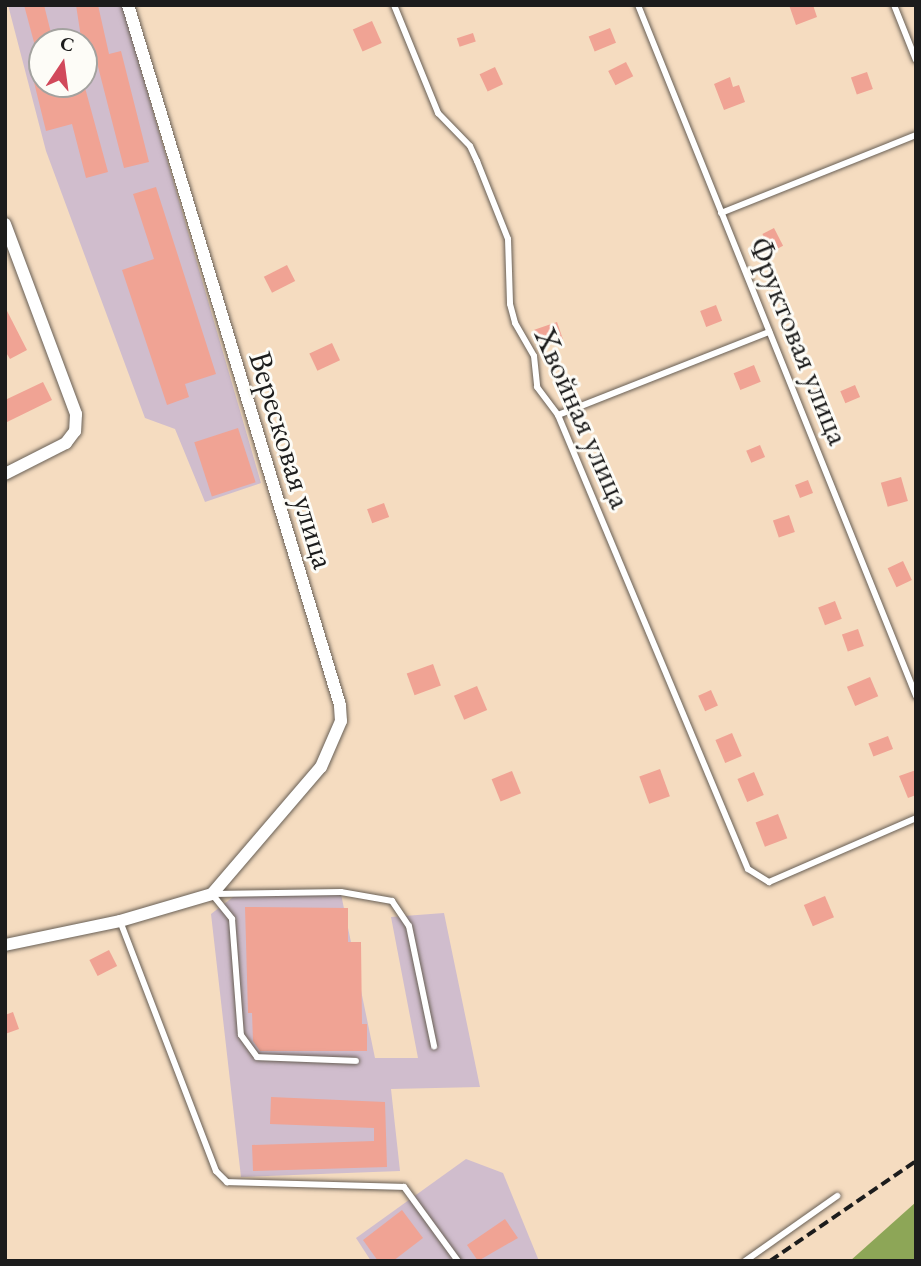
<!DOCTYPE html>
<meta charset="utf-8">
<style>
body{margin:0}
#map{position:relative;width:921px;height:1266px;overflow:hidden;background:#f5dcc0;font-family:"EB Garamond",serif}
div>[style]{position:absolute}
.industrial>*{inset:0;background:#d0bdcd}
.forest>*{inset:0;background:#8da657}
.building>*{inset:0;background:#f0a394;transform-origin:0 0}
.roads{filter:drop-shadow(0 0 2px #685f55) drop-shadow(0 0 2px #685f55)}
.service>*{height:6px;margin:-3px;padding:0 3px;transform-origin:3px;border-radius:3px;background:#fff}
.minor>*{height:12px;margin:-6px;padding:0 6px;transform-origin:6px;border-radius:6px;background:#fff}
.rail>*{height:3.5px;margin-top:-1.75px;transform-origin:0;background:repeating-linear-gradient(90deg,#1c1c1c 0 10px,transparent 0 15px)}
span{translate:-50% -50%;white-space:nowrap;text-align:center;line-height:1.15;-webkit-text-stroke:6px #fdfcf7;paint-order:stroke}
.street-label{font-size:32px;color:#1c1c1c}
.frame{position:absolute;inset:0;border:7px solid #1c1c1c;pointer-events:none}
.north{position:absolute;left:28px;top:28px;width:70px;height:70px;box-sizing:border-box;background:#fdfcf7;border:2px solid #a3a29f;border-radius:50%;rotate:13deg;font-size:19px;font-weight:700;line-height:28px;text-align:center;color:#1c1c1c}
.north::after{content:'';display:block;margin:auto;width:24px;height:32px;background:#d1495b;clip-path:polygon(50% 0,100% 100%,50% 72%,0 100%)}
</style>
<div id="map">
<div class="industrial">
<div style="clip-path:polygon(evenodd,8px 5px,122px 5px,261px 483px,205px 502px,175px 429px,145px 418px,46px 151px,8px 5px,42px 42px,84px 42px,84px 84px,42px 84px,42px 42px)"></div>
<div style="clip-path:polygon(237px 894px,341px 894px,375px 1058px,418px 1058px,391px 917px,444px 913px,480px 1087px,391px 1089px,400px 1171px,241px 1177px,211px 914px)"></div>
<div style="clip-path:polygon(466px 1159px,503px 1173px,539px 1261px,371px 1261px,356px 1238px)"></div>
</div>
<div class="forest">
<div style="clip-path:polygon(916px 1202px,916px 1261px,850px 1261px)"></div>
</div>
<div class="building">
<div style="clip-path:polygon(24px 5px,44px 5px,53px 41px,35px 46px)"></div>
<div style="clip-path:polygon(76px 5px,98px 5px,109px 54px,121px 51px,149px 162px,124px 168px,95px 55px,84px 57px)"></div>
<div style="clip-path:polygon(789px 5px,813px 5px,817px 17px,796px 25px)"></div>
<div style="left:372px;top:21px;width:24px;height:21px;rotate:66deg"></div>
<div style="left:610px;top:28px;width:16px;height:23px;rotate:68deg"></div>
<div style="left:473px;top:33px;width:9px;height:17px;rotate:72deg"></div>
<div style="left:626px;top:62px;width:16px;height:20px;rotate:63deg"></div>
<div style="left:495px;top:67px;width:19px;height:17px;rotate:65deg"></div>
<div style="clip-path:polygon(42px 71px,42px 84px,84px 84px,108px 172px,86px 178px,72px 124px,46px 131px,32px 74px)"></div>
<div style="left:867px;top:72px;width:18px;height:17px;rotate:71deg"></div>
<div style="clip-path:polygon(730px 77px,733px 87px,739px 85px,745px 102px,724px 110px,714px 84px)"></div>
<div style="clip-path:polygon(156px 187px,216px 374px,185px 384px,189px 397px,167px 405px,122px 270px,154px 259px,133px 194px)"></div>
<div style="left:774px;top:228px;width:20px;height:13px;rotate:63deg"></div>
<div style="left:287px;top:265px;width:18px;height:26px;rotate:63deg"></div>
<div style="left:716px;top:305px;width:17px;height:17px;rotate:69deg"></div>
<div style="clip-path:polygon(5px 307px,27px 350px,10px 359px,5px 351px)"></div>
<div style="left:557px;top:322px;width:18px;height:24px;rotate:71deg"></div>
<div style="left:332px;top:343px;width:19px;height:25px;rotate:65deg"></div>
<div style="left:754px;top:365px;width:18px;height:22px;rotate:68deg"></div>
<div style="clip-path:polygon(43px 382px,52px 400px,5px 423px,5px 400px)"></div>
<div style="left:855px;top:385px;width:13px;height:16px;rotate:67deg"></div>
<div style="left:238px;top:428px;width:57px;height:46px;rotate:72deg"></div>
<div style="left:760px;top:445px;width:13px;height:15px;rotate:67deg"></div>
<div style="left:901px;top:477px;width:25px;height:21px;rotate:74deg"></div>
<div style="left:808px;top:480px;width:14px;height:14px;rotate:69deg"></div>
<div style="left:384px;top:503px;width:15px;height:18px;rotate:70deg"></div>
<div style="left:789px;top:515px;width:18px;height:17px;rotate:71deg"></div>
<div style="left:903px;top:561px;width:21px;height:17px;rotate:65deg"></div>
<div style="left:835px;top:601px;width:19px;height:18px;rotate:69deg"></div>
<div style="left:858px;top:629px;width:18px;height:17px;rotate:71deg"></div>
<div style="left:433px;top:664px;width:23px;height:28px;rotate:70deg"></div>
<div style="left:870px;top:677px;width:21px;height:25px;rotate:67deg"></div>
<div style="left:477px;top:686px;width:26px;height:25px;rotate:67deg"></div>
<div style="left:711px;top:690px;width:17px;height:14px;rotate:66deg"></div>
<div style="left:732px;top:733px;width:25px;height:18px;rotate:67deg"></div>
<div style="left:888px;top:736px;width:14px;height:21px;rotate:69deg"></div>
<div style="left:660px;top:769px;width:29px;height:22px;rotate:70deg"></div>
<div style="clip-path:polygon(916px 770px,916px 795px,908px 798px,899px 776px)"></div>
<div style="left:512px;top:771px;width:24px;height:22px;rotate:68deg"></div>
<div style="left:754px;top:772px;width:25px;height:18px;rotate:67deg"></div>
<div style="left:778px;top:814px;width:26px;height:24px;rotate:69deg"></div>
<div style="left:825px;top:896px;width:23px;height:23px;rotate:67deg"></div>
<div style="clip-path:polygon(245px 907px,348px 908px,348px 942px,361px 942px,362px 1024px,367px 1024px,367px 1051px,260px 1051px,253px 1041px,252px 1013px,248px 1013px)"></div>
<div style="left:109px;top:950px;width:18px;height:22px;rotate:63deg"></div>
<div style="clip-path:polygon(13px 1012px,19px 1029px,5px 1034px,5px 1015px)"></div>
<div style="clip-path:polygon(271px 1097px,385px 1102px,387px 1167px,253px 1171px,252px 1145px,374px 1141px,374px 1128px,270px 1124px)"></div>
<div style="clip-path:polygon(402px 1210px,423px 1238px,393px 1261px,378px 1261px,363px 1240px)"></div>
<div style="clip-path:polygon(505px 1219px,518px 1238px,478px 1261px,467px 1245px)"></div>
</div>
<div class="roads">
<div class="service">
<div style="left:394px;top:5px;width:117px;rotate:67.8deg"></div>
<div style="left:438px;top:113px;width:46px;rotate:45.9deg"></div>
<div style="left:470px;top:146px;width:17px;rotate:65deg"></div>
<div style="left:477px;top:161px;width:84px;rotate:68.3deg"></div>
<div style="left:508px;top:239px;width:65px;rotate:88.2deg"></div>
<div style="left:510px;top:304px;width:20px;rotate:75deg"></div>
<div style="left:515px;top:323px;width:38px;rotate:60deg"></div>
<div style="left:534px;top:356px;width:31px;rotate:84deg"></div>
<div style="left:537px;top:387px;width:35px;rotate:53deg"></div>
<div style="left:558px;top:415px;width:492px;rotate:67.3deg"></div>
<div style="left:748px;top:869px;width:25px;rotate:32deg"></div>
<div style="left:769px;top:882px;width:160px;rotate:-23.5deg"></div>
<div style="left:638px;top:5px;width:745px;rotate:68.08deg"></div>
<div style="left:894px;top:5px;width:59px;rotate:68.2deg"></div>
<div style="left:721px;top:213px;width:210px;rotate:-21.8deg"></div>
<div style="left:558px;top:415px;width:227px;rotate:-21.5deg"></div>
<div style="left:212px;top:894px;width:32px;rotate:51deg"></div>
<div style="left:232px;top:919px;width:116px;rotate:85.6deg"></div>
<div style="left:241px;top:1035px;width:27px;rotate:54deg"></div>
<div style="left:257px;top:1057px;width:99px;rotate:2.3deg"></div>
<div style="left:213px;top:894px;width:128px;rotate:-0.9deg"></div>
<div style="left:341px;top:892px;width:52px;rotate:10deg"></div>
<div style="left:392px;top:901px;width:30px;rotate:56deg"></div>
<div style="left:409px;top:926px;width:123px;rotate:78.2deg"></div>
<div style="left:120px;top:921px;width:268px;rotate:69deg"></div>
<div style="left:216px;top:1171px;width:16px;rotate:45deg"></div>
<div style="left:227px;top:1182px;width:177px;rotate:1.6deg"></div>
<div style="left:404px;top:1187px;width:92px;rotate:53.9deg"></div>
<div style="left:745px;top:1261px;width:113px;rotate:-35.2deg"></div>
</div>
<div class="minor">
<div style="left:5px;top:224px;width:203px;rotate:69.5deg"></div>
<div style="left:76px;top:414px;width:17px;rotate:93deg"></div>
<div style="left:75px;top:431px;width:15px;rotate:127deg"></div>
<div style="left:66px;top:443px;width:68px;rotate:153.1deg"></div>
<div style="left:5px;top:945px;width:117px;rotate:-11.8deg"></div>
<div style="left:120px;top:921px;width:96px;rotate:-16.4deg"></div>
<div style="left:212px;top:894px;width:167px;rotate:-49.4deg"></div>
<div style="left:321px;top:767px;width:50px;rotate:-66.5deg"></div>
<div style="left:341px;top:721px;width:16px;rotate:-94deg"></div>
<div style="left:340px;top:705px;width:731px;rotate:-106.85deg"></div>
</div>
</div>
<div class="rail">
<div style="left:770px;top:1261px;width:177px;rotate:-34.4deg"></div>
</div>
<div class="street-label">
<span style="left:799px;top:341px;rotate:68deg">Фруктовая улица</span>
<span style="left:583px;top:418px;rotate:66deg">Хвойная улица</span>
<span style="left:292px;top:460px;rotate:73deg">Вересковая улица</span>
</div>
<div class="frame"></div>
<div class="north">С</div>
</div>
